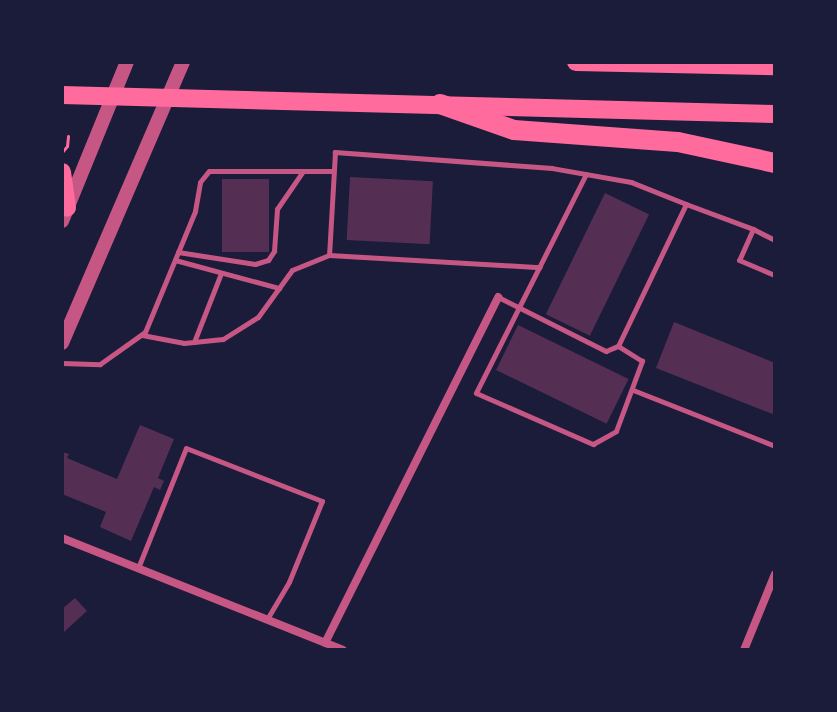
<!DOCTYPE html>
<style>
body{margin:0}
#map{position:relative;width:837px;height:712px;overflow:hidden;background:#1b1b3a;font-family:Helvetica,sans-serif}
div>[style]{position:absolute}
.building>*{inset:0;background:#542f53;transform-origin:0 0}
.path>*{height:3px;margin:-1.5px;padding:0 1.5px;transform-origin:1.5px;border-radius:1.5px;background:#ff6b9d}
.service>*{height:5px;margin:-2.5px;padding:0 2.5px;transform-origin:2.5px;border-radius:2.5px;background:#c65784}
.minor>*{height:8px;margin:-4px;padding:0 4px;transform-origin:4px;border-radius:4px;background:#c65784}
.tertiary>*{height:14px;margin:-7px;padding:0 7px;transform-origin:7px;border-radius:7px;background:#c65784}
.primary>*{height:18px;margin:-9px;padding:0 9px;transform-origin:9px;border-radius:9px;background:#ff6b9d}
.motorway>*{height:20px;margin:-10px;padding:0 10px;transform-origin:10px;border-radius:10px;background:#ff6b9d}
span{translate:-50% -50%;white-space:nowrap;text-align:center;line-height:1.15;-webkit-text-stroke:7px #1b1b3a;paint-order:stroke}
.frame{position:absolute;inset:0;border:64px solid #1b1b3a;pointer-events:none}
</style>
<div id="map">
<div class="building">
<div style="left:350px;top:177px;width:83px;height:63px;rotate:3deg"></div>
<div style="left:222px;top:179px;width:47px;height:73px"></div>
<div style="left:605px;top:193px;width:49px;height:135px;rotate:26deg"></div>
<div style="clip-path:polygon(674px 322px,775px 363px,775px 415px,656px 368px)"></div>
<div style="left:518px;top:325px;width:123px;height:50px;rotate:26deg"></div>
<div style="clip-path:polygon(140px 425px,174px 439px,158px 478px,164px 481px,160px 490px,154px 487px,131px 541px,100px 527px,106px 512px,62px 494px,62px 452px,69px 454px,67px 458px,117px 479px)"></div>
<div style="clip-path:polygon(75px 598px,87px 611px,64px 632px,62px 609px)"></div>
</div>
<div class="path">
<div style="left:62px;top:152px;width:8px;rotate:-50deg"></div>
<div style="left:67px;top:146px;width:10px;rotate:-84deg"></div>
</div>
<div class="service">
<div style="left:586px;top:174px;width:245px;rotate:116.7deg"></div>
<div style="left:476px;top:393px;width:128px;rotate:23.6deg"></div>
<div style="left:593px;top:444px;width:26px;rotate:-29deg"></div>
<div style="left:616px;top:431px;width:75px;rotate:-69.6deg"></div>
<div style="left:642px;top:361px;width:28px;rotate:-148deg"></div>
<div style="left:686px;top:204px;width:72px;rotate:20.5deg"></div>
<div style="left:753px;top:229px;width:34px;rotate:114deg"></div>
<div style="left:739px;top:260px;width:39px;rotate:23deg"></div>
<div style="left:753px;top:229px;width:25px;rotate:27deg"></div>
<div style="left:178px;top:252px;width:78px;rotate:8.9deg"></div>
<div style="left:255px;top:264px;width:14px;rotate:-17deg"></div>
<div style="left:268px;top:260px;width:11px;rotate:-56deg"></div>
<div style="left:274px;top:251px;width:42px;rotate:-85.9deg"></div>
<div style="left:277px;top:209px;width:46px;rotate:-55.6deg"></div>
<div style="left:175px;top:260px;width:108px;rotate:15.1deg"></div>
<div style="left:498px;top:297px;width:121px;rotate:26.6deg"></div>
<div style="left:606px;top:351px;width:13px;rotate:-23deg"></div>
<div style="left:618px;top:346px;width:157px;rotate:-64.4deg"></div>
<div style="left:686px;top:204px;width:59px;rotate:-158.2deg"></div>
<div style="left:631px;top:182px;width:80px;rotate:-170deg"></div>
<div style="left:552px;top:168px;width:218px;rotate:-175.8deg"></div>
<div style="left:335px;top:152px;width:103px;rotate:93.3deg"></div>
<div style="left:329px;top:255px;width:211px;rotate:3.3deg"></div>
<div style="left:142px;top:335px;width:43px;rotate:10.8deg"></div>
<div style="left:184px;top:343px;width:39px;rotate:-6deg"></div>
<div style="left:223px;top:339px;width:41px;rotate:-32.2deg"></div>
<div style="left:258px;top:317px;width:58px;rotate:-54.1deg"></div>
<div style="left:292px;top:270px;width:40px;rotate:-22deg"></div>
<div style="left:194px;top:342px;width:74px;rotate:-68.6deg"></div>
<div style="left:62px;top:363px;width:38px;rotate:2deg"></div>
<div style="left:100px;top:364px;width:55px;rotate:-35.4deg"></div>
<div style="left:145px;top:332px;width:131px;rotate:-67.5deg"></div>
<div style="left:195px;top:211px;width:29px;rotate:-80deg"></div>
<div style="left:200px;top:182px;width:14px;rotate:-51deg"></div>
<div style="left:209px;top:171px;width:122px"></div>
<div style="left:633px;top:390px;width:153px;rotate:21.5deg"></div>
<div style="left:138px;top:568px;width:129px;rotate:-68.2deg"></div>
<div style="left:186px;top:448px;width:146px;rotate:21.3deg"></div>
<div style="left:322px;top:501px;width:87px;rotate:112.2deg"></div>
<div style="left:289px;top:582px;width:43px;rotate:120.7deg"></div>
</div>
<div class="minor">
<div style="left:62px;top:538px;width:302px;rotate:21.7deg"></div>
<div style="left:325px;top:643px;width:387px;rotate:-63.4deg"></div>
<div style="left:744px;top:650px;width:82px;rotate:-67.8deg"></div>
</div>
<div class="tertiary">
<div style="left:62px;top:221px;width:172px;rotate:-67.8deg"></div>
<div style="left:62px;top:343px;width:306px;rotate:-66.7deg"></div>
</div>
<div class="primary">
<div style="left:576px;top:62px;width:199px;rotate:1.2deg"></div>
<div style="left:62px;top:95px;width:713px;rotate:1.53deg"></div>
<div style="left:62px;top:172px;width:36px;rotate:82deg"></div>
</div>
<div class="motorway">
<div style="left:440px;top:104px;width:78px;rotate:19.4deg"></div>
<div style="left:514px;top:130px;width:164px;rotate:4.2deg"></div>
<div style="left:678px;top:142px;width:99px;rotate:12.2deg"></div>
</div>
<div class="frame"></div>
</div>
